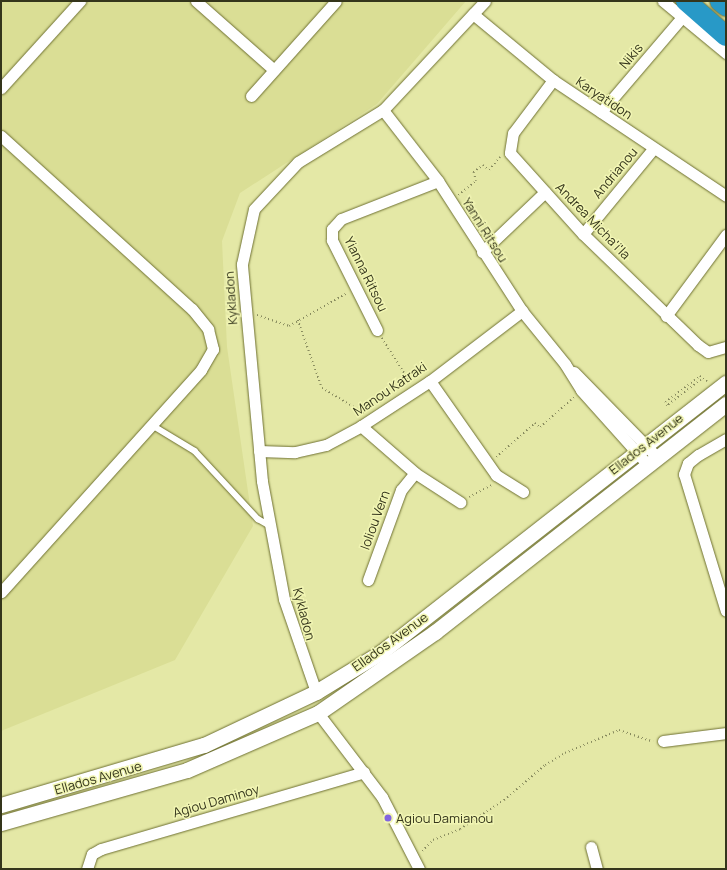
<!DOCTYPE html>
<style>
body{margin:0}
#map{position:relative;width:727px;height:870px;overflow:hidden;background:#e4e8a6;font-family:Manrope,sans-serif}
div>[style]{position:absolute}
.built>*{inset:0;background:#dade95}
.path>*{height:1.5px;margin-top:-0.75px;transform-origin:0;background:repeating-linear-gradient(90deg,#888b5e 0 1px,transparent 0 4px)}
.roads{filter:drop-shadow(0 0 1px #6e7032) drop-shadow(0 0 1px #6e7032)}
.lane>*{height:5.5px;margin:-2.75px;padding:0 2.75px;transform-origin:2.75px;border-radius:2.75px;background:#fff}
.street>*{height:11px;margin:-5.5px;padding:0 5.5px;transform-origin:5.5px;border-radius:5.5px;background:#fff}
.secondary>*{height:15px;margin:-7.5px;padding:0 7.5px;transform-origin:7.5px;border-radius:7.5px;background:#fff}
.highway>*{height:20px;margin:-10px;padding:0 10px;transform-origin:10px;border-radius:10px;background:#2899c7}
.dots>*{width:11px;height:11px;translate:-50% -50%;box-sizing:border-box;border:2px solid #f1f5b3;border-radius:50%}
span{translate:-50% -50%;white-space:nowrap;text-align:center;line-height:1.15;-webkit-text-stroke:3px #f1f5b3;paint-order:stroke}
.street-label{font-size:13px;color:#34351b}
.poi-label{font-size:13px;color:#34351b}
.left{translate:0 -50%;text-align:left}
.frame{position:absolute;inset:0;border:2px solid #34351b;pointer-events:none}
</style>
<div id="map">
<div class="built">
<div style="clip-path:polygon(1px 1px,466px 1px,377px 104px,240px 193px,222px 241px,227px 347px,253px 526px,175px 660px,1px 731px)"></div>
</div>
<div class="path">
<div style="left:458px;top:195px;width:23px;rotate:-38deg"></div>
<div style="left:476px;top:181px;width:9px;rotate:-108deg"></div>
<div style="left:473px;top:172px;width:12px;rotate:-35deg"></div>
<div style="left:483px;top:165px;width:8px;rotate:40deg"></div>
<div style="left:489px;top:170px;width:17px;rotate:-50deg"></div>
<div style="left:257px;top:315px;width:34px;rotate:19deg"></div>
<div style="left:289px;top:326px;width:67px;rotate:-29.6deg"></div>
<div style="left:298px;top:320px;width:72px;rotate:70.6deg"></div>
<div style="left:322px;top:388px;width:49px;rotate:30.8deg"></div>
<div style="left:382px;top:338px;width:52px;rotate:57.5deg"></div>
<div style="left:701px;top:380px;width:43px;rotate:142.6deg"></div>
<div style="left:667px;top:406px;width:4px;rotate:-117deg"></div>
<div style="left:665px;top:402px;width:44px;rotate:-36.6deg"></div>
<div style="left:700px;top:376px;width:9px;rotate:36deg"></div>
<div style="left:496px;top:457px;width:52px;rotate:-41.1deg"></div>
<div style="left:535px;top:423px;width:6px;rotate:39deg"></div>
<div style="left:540px;top:427px;width:45px;rotate:-41.4deg"></div>
<div style="left:469px;top:497px;width:26px;rotate:-28deg"></div>
<div style="left:422px;top:851px;width:16px;rotate:-45deg"></div>
<div style="left:433px;top:840px;width:29px;rotate:-22deg"></div>
<div style="left:460px;top:829px;width:53px;rotate:-33.4deg"></div>
<div style="left:504px;top:800px;width:54px;rotate:-40.5deg"></div>
<div style="left:545px;top:765px;width:23px;rotate:-31deg"></div>
<div style="left:565px;top:753px;width:59px;rotate:-23.1deg"></div>
<div style="left:619px;top:730px;width:36px;rotate:19deg"></div>
</div>
<div class="roads">
<div class="lane">
<div style="left:152px;top:425px;width:50px;rotate:31.2deg"></div>
<div style="left:195px;top:451px;width:93px;rotate:47.2deg"></div>
<div style="left:258px;top:519px;width:13px;rotate:29deg"></div>
</div>
<div class="street">
<div style="left:196px;top:1px;width:104px;rotate:41.5deg"></div>
<div style="left:663px;top:1px;width:82px;rotate:39.5deg"></div>
<div style="left:473px;top:14px;width:104px;rotate:39.5deg"></div>
<div style="left:553px;top:80px;width:208px;rotate:33.8deg"></div>
<div style="left:553px;top:80px;width:66px;rotate:127deg"></div>
<div style="left:513px;top:133px;width:20px;rotate:99deg"></div>
<div style="left:510px;top:153px;width:109px;rotate:48deg"></div>
<div style="left:583px;top:234px;width:160px;rotate:44deg"></div>
<div style="left:698px;top:345px;width:12px;rotate:35deg"></div>
<div style="left:708px;top:352px;width:19px;rotate:-16deg"></div>
<div style="left:1px;top:88px;width:118px;rotate:-47.8deg"></div>
<div style="left:251px;top:96px;width:127px;rotate:-48.2deg"></div>
<div style="left:383px;top:110px;width:90px;rotate:52.2deg"></div>
<div style="left:438px;top:181px;width:155px;rotate:57.1deg"></div>
<div style="left:522px;top:311px;width:68px;rotate:50.9deg"></div>
<div style="left:565px;top:364px;width:31px;rotate:58deg"></div>
<div style="left:581px;top:390px;width:101px;rotate:48.2deg"></div>
<div style="left:601px;top:112px;width:125px;rotate:-49.5deg"></div>
<div style="left:1px;top:136px;width:258px;rotate:42.2deg"></div>
<div style="left:192px;top:309px;width:26px;rotate:51deg"></div>
<div style="left:208px;top:329px;width:21px;rotate:76deg"></div>
<div style="left:213px;top:349px;width:24px;rotate:120deg"></div>
<div style="left:201px;top:370px;width:299px;rotate:132deg"></div>
<div style="left:583px;top:234px;width:110px;rotate:-50.5deg"></div>
<div style="left:482px;top:252px;width:87px;rotate:-43.6deg"></div>
<div style="left:666px;top:316px;width:101px;rotate:-53.5deg"></div>
<div style="left:377px;top:330px;width:101px;rotate:-116.6deg"></div>
<div style="left:332px;top:240px;width:11px;rotate:-90deg"></div>
<div style="left:332px;top:229px;width:13px;rotate:-48deg"></div>
<div style="left:341px;top:219px;width:104px;rotate:-21.4deg"></div>
<div style="left:574px;top:372px;width:119px;rotate:45.7deg"></div>
<div style="left:430px;top:381px;width:115px;rotate:54.9deg"></div>
<div style="left:496px;top:475px;width:32px;rotate:32deg"></div>
<div style="left:361px;top:426px;width:72px;rotate:41deg"></div>
<div style="left:415px;top:473px;width:54px;rotate:32.8deg"></div>
<div style="left:726px;top:439px;width:32px;rotate:150deg"></div>
<div style="left:698px;top:455px;width:13px;rotate:141deg"></div>
<div style="left:688px;top:463px;width:12px;rotate:110deg"></div>
<div style="left:684px;top:474px;width:143px;rotate:73deg"></div>
<div style="left:259px;top:451px;width:36px;rotate:2deg"></div>
<div style="left:295px;top:452px;width:32px;rotate:-13deg"></div>
<div style="left:326px;top:445px;width:40px;rotate:-28deg"></div>
<div style="left:361px;top:426px;width:82px;rotate:-33.1deg"></div>
<div style="left:430px;top:381px;width:116px;rotate:-37.3deg"></div>
<div style="left:368px;top:580px;width:96px;rotate:-69.9deg"></div>
<div style="left:401px;top:490px;width:22px;rotate:-51deg"></div>
<div style="left:316px;top:692px;width:98px;rotate:-109deg"></div>
<div style="left:284px;top:599px;width:120px;rotate:-100.6deg"></div>
<div style="left:262px;top:481px;width:218px;rotate:-95.3deg"></div>
<div style="left:242px;top:264px;width:56px;rotate:-77.7deg"></div>
<div style="left:254px;top:209px;width:64px;rotate:-46.9deg"></div>
<div style="left:298px;top:162px;width:100px;rotate:-31.5deg"></div>
<div style="left:383px;top:110px;width:149px;rotate:-46.9deg"></div>
<div style="left:318px;top:713px;width:106px;rotate:52.7deg"></div>
<div style="left:382px;top:797px;width:81px;rotate:62.8deg"></div>
<div style="left:663px;top:741px;width:64px;rotate:-7.2deg"></div>
<div style="left:591px;top:847px;width:23px;rotate:75deg"></div>
<div style="left:87px;top:869px;width:16px;rotate:-72deg"></div>
<div style="left:92px;top:854px;width:10px;rotate:-29deg"></div>
<div style="left:101px;top:849px;width:274px;rotate:-16.3deg"></div>
</div>
<div class="secondary">
<div style="left:1px;top:805px;width:212px;rotate:-16.5deg"></div>
<div style="left:204px;top:745px;width:124px;rotate:-25.3deg"></div>
<div style="left:316px;top:692px;width:75px;rotate:-31.4deg"></div>
<div style="left:380px;top:653px;width:439px;rotate:-38deg"></div>
<div style="left:1px;top:823px;width:193px;rotate:-15.9deg"></div>
<div style="left:187px;top:770px;width:143px;rotate:-23.5deg"></div>
<div style="left:318px;top:713px;width:142px;rotate:-34.7deg"></div>
<div style="left:435px;top:632px;width:370px;rotate:-38.1deg"></div>
</div>
<div class="highway">
<div style="left:686px;top:1px;width:53px;rotate:41.2deg"></div>
<div style="left:720px;top:1px;width:8px;rotate:40deg"></div>
</div>
</div>
<div class="dots">
<div style="left:388px;top:818px;background:#8265e0"></div>
</div>
<div class="street-label">
<span style="left:631px;top:56px;rotate:-50deg">Nikis</span>
<span style="left:604px;top:98px;rotate:34deg">Karyatidon</span>
<span style="left:615px;top:173px;rotate:-50deg">Andrianou</span>
<span style="left:593px;top:221px;rotate:46deg">Andrea Micha'i'la</span>
<span style="left:485px;top:230px;rotate:58deg">Yanni Ritsou</span>
<span style="left:366px;top:274px;rotate:64deg">Yianna Ritsou</span>
<span style="left:231px;top:298px;rotate:-94deg">Kykladon</span>
<span style="left:390px;top:389px;rotate:-34deg">Manou Katraki</span>
<span style="left:646px;top:444px;rotate:-38deg">Ellados Avenue</span>
<span style="left:375px;top:520px;rotate:-70deg">Ioliou Vern</span>
<span style="left:304px;top:614px;rotate:75deg">Kykladon</span>
<span style="left:390px;top:642px;rotate:-36deg">Ellados Avenue</span>
<span style="left:98px;top:778px;rotate:-16deg">Ellados Avenue</span>
<span style="left:216px;top:801px;rotate:-16deg">Agiou Daminoy</span>
</div>
<div class="poi-label">
<span class="left" style="left:396px;top:818px">Agiou Damianou</span>
</div>
<div class="frame"></div>
</div>
